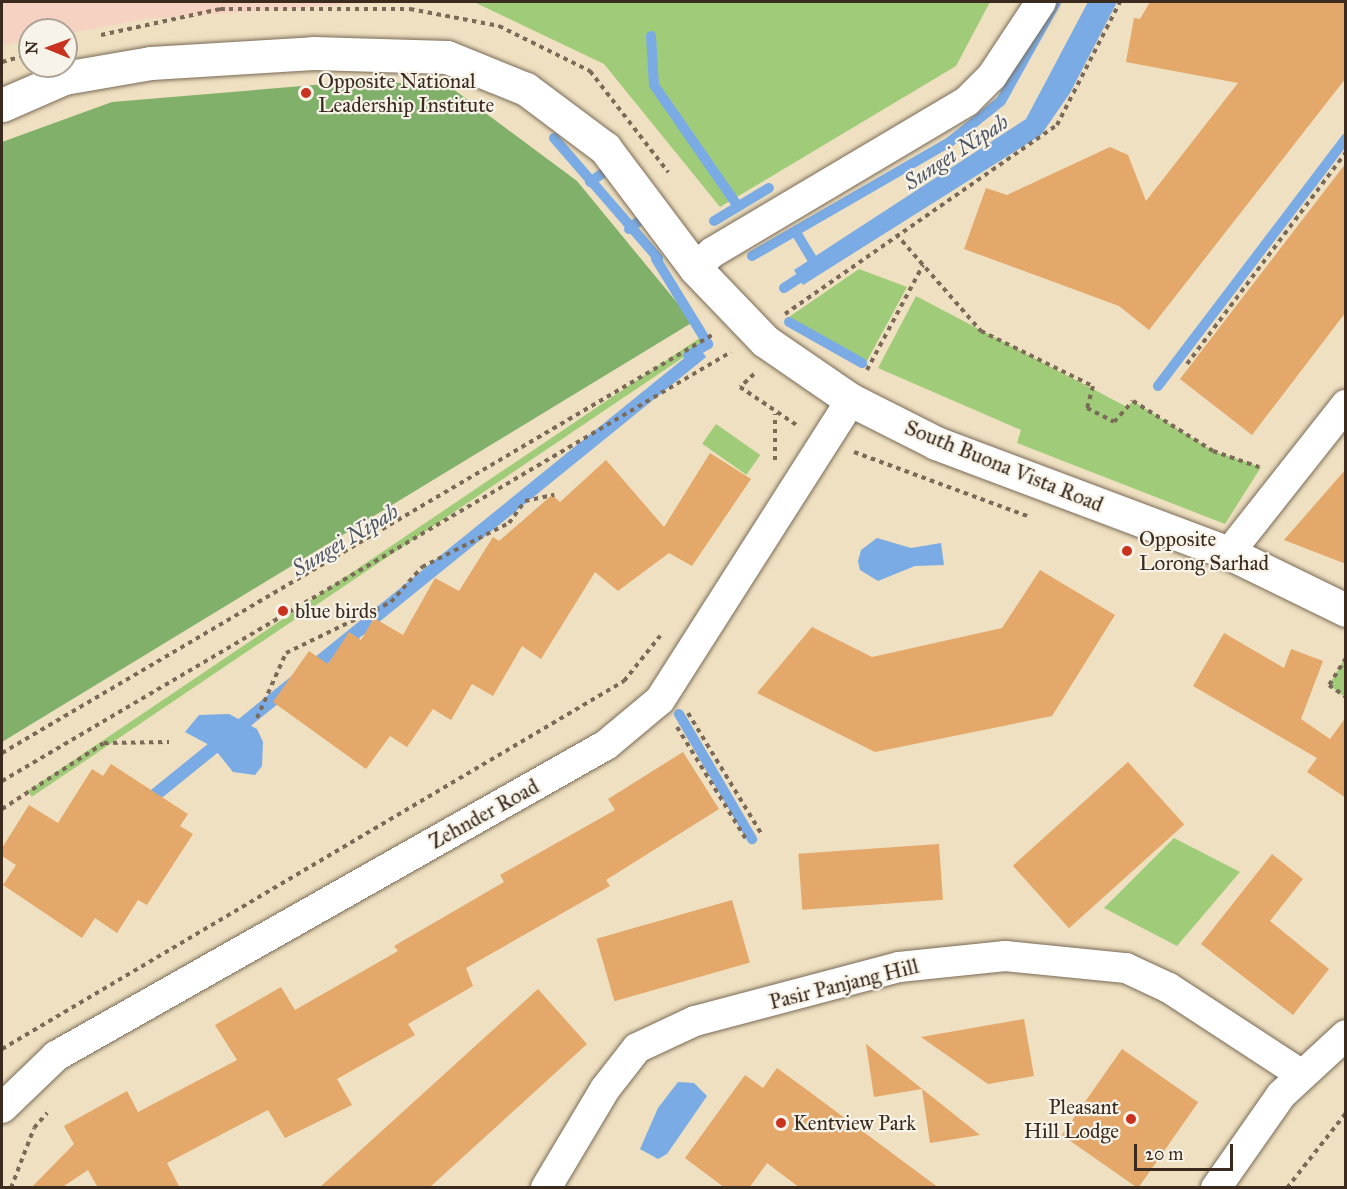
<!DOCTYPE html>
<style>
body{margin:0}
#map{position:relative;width:1347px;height:1189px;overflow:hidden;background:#eee0c0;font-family:"IM FELL Great Primer",serif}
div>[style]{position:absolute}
.built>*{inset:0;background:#f5d2c2}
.green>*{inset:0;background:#a0cc79;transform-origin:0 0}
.forest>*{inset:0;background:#80b069}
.water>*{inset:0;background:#7aabe5;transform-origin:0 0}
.stream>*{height:10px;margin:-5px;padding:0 5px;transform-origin:5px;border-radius:5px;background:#7aabe5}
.building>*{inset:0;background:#e3a86a;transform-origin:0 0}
.path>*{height:4px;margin-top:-2px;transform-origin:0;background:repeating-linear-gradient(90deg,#7a6a57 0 4.5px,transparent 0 9px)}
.roads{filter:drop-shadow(0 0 2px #7a6a57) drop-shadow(0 0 2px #7a6a57)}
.minor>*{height:30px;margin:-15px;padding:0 15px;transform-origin:15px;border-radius:15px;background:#fff}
.tertiary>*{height:33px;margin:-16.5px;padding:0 16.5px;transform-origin:16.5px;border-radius:16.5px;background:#fff}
.dots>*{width:16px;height:16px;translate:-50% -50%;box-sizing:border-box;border:3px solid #f7f3e8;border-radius:50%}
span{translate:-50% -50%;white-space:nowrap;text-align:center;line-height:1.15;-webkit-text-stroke:4.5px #f7f3e8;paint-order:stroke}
.poi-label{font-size:21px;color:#3b2a1e}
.left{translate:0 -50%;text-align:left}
.right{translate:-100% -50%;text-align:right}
.street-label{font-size:21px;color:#3b2a1e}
.water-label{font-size:22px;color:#515764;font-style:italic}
.frame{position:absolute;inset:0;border:3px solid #3b2a1e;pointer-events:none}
.north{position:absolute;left:18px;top:18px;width:60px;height:60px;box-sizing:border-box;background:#f7f3e8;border:2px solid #aca397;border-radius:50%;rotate:271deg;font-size:16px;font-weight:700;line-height:24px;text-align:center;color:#3b2a1e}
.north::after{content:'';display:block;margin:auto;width:21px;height:27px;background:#c8321e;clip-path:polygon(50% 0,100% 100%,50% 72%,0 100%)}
.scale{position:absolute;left:1134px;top:1144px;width:99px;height:27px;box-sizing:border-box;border:3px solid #3b2a1e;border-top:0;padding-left:8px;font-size:18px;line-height:21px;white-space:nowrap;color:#3b2a1e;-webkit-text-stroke:4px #f7f3e8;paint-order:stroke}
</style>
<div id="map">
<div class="built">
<div style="clip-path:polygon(2px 2px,379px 2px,145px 19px,66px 34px,30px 30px,30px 40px,2px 45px)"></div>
</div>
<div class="green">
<div style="clip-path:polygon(474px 2px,990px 2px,956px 66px,720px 207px,604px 64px)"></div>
<div style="clip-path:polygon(859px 269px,907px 287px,867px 361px,789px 317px)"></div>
<div style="clip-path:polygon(916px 296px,1127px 407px,1133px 401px,1213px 451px,1261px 467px,1225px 524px,1017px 443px,1021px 430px,878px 368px)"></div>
<div style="left:701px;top:337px;width:7px;height:812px;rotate:56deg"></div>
<div style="left:716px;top:424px;width:54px;height:24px;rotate:35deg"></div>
<div style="clip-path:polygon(1345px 658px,1345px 697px,1329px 685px)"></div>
<div style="clip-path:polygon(1174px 838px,1240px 872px,1177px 946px,1104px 908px)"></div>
</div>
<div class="forest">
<div style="clip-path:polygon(375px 80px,453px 89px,577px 181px,693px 322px,2px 742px,2px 142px,112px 102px)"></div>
</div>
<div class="water">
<div style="clip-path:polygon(1088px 2px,1117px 2px,1070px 93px,1041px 135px,803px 285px,794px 270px,1026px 119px)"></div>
<div style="left:698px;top:347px;width:13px;height:810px;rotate:51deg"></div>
<div style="clip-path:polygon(877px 538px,911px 548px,941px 543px,944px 565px,915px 566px,878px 581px,860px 570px,858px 561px,861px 550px)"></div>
<div style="clip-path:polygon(229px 714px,257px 729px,263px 742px,262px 766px,255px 775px,233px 772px,213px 747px,185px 732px,199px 715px)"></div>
<div style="clip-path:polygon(678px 1082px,694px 1083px,707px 1096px,667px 1154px,658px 1159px,640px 1149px,658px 1108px)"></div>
</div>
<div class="stream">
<div style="left:651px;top:36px;width:49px;rotate:86.5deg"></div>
<div style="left:654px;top:85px;width:146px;rotate:55.3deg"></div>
<div style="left:554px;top:138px;width:159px;rotate:49.1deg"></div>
<div style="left:590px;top:182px;width:19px;rotate:-35deg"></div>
<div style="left:714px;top:221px;width:64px;rotate:-31deg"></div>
<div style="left:629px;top:229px;width:13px;rotate:-39deg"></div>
<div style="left:797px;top:234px;width:39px;rotate:59deg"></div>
<div style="left:752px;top:256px;width:230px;rotate:-30deg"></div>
<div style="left:951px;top:141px;width:64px;rotate:-38.7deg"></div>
<div style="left:1001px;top:101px;width:113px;rotate:-60.9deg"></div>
<div style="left:656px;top:259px;width:100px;rotate:58.5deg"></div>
<div style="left:708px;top:344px;width:23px;rotate:149deg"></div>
<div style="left:784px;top:288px;width:30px;rotate:-33deg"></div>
<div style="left:789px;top:322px;width:84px;rotate:29.3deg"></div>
<div style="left:1158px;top:386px;width:311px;rotate:-52.8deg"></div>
<div style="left:679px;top:714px;width:145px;rotate:59.7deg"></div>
</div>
<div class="building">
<div style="clip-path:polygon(1150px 2px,1346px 2px,1346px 78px,1149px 330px,1119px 306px,964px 249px,986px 188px,1007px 195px,1110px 147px,1128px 155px,1146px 201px,1238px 83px,1126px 62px,1134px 18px,1140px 19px)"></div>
<div style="clip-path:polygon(1346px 163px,1346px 312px,1252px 435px,1180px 379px)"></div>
<div style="clip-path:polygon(710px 453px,751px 479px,692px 566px,669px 553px,618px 591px,595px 572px,541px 659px,522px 646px,493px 696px,472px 684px,451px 720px,433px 709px,407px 747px,390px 736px,366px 769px,273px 702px,309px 651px,328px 664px,349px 632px,361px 640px,374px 618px,403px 635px,435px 578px,459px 591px,493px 537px,499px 541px,552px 495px,560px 502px,606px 460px,664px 527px)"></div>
<div style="clip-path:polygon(1346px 469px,1346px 564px,1284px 540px)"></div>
<div style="clip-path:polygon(1040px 570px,1115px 615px,1052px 716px,875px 752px,757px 693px,812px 627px,872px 657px,1002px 628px)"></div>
<div style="clip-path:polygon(1224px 633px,1284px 668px,1291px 649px,1323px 661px,1301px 719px,1330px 739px,1346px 717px,1346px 798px,1307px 772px,1317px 758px,1193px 686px)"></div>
<div style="clip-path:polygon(683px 752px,719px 809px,606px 880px,610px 886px,466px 968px,473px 986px,408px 1024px,415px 1035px,337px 1079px,352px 1105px,285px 1138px,268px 1110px,167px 1163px,180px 1188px,98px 1188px,88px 1170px,61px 1188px,31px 1188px,74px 1144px,64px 1126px,127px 1091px,138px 1112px,237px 1060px,215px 1025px,281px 987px,295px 1010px,398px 951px,394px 946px,504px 882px,500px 875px,615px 810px,608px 799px)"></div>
<div style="left:1128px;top:762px;width:84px;height:155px;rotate:48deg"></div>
<div style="clip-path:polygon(111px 764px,188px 814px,180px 826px,193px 834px,147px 905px,138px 900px,117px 933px,95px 918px,82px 938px,3px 885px,16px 865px,2px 856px,2px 848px,29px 805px,58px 823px,92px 769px,103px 776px)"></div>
<div style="left:939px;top:844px;width:56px;height:141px;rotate:86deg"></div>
<div style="clip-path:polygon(1272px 854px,1303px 879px,1270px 921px,1329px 969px,1293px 1015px,1201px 944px)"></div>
<div style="left:732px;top:900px;width:65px;height:141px;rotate:74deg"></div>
<div style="clip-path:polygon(538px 989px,587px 1044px,518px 1107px,429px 1188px,319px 1188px)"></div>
<div style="clip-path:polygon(1024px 1019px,1034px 1076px,988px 1084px,921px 1037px)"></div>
<div style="clip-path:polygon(866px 1044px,921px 1088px,980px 1135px,930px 1143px,922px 1089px,874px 1097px)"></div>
<div style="left:1122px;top:1049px;width:93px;height:105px;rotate:35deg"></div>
<div style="clip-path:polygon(777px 1068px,803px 1087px,939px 1188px,800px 1188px,767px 1163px,749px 1188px,725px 1188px,685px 1158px,745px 1075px,763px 1088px)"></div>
</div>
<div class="path">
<div style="left:101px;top:35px;width:122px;rotate:-12.3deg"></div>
<div style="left:220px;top:9px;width:190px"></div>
<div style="left:410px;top:9px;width:91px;rotate:10.8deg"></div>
<div style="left:499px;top:26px;width:102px;rotate:26.3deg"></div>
<div style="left:590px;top:71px;width:128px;rotate:52.3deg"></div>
<div style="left:2px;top:62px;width:26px;rotate:-16deg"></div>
<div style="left:896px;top:234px;width:129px;rotate:48.8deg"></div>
<div style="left:981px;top:331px;width:125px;rotate:26.2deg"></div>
<div style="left:1093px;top:386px;width:23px;rotate:105deg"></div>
<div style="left:1087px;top:408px;width:30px;rotate:27deg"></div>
<div style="left:1114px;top:422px;width:28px;rotate:-48deg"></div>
<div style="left:1133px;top:401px;width:94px;rotate:32deg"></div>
<div style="left:1213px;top:451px;width:49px;rotate:19.2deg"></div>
<div style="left:785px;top:314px;width:331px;rotate:-34.8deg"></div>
<div style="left:1057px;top:125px;width:138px;rotate:-62.9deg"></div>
<div style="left:1187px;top:364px;width:265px;rotate:-53.1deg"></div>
<div style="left:867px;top:370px;width:119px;rotate:-61.9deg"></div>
<div style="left:754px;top:374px;width:19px;rotate:137deg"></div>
<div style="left:740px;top:387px;width:70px;rotate:33.9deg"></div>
<div style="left:854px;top:452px;width:188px;rotate:20.3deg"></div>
<div style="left:775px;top:460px;width:46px;rotate:-90deg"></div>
<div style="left:1346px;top:658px;width:32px;rotate:122deg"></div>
<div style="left:1329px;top:685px;width:21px;rotate:35deg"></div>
<div style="left:688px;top:713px;width:140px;rotate:58.7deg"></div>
<div style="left:257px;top:718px;width:71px;rotate:-66deg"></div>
<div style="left:286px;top:653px;width:117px;rotate:-25.9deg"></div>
<div style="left:391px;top:602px;width:47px;rotate:-48.5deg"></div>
<div style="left:422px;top:567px;width:97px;rotate:-26.8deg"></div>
<div style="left:509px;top:523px;width:27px;rotate:-54deg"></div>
<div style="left:525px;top:501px;width:30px;rotate:-12deg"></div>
<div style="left:677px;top:727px;width:134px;rotate:58.4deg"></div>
<div style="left:2px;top:753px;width:826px;rotate:-30.48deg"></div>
<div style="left:2px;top:781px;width:846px;rotate:-30.48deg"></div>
<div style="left:2px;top:809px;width:121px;rotate:-32.9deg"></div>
<div style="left:104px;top:743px;width:65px;rotate:-0.9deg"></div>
<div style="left:2px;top:1049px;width:723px;rotate:-30.61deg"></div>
<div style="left:624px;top:681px;width:58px;rotate:-51.3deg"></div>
<div style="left:11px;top:1188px;width:64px;rotate:-69deg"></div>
<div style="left:34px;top:1128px;width:20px;rotate:-49deg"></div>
<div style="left:1287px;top:1188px;width:95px;rotate:-51.8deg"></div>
</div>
<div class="roads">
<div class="minor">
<div style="left:695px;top:268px;width:24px;rotate:-42deg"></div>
<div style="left:713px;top:252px;width:295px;rotate:-30.7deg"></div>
<div style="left:967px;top:101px;width:35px;rotate:-45deg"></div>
<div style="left:992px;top:76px;width:89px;rotate:-56.5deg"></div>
<div style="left:1229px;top:553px;width:189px;rotate:-51.7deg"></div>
<div style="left:2px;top:1108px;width:75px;rotate:-43.9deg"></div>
<div style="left:56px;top:1056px;width:632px;rotate:-29.49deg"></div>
<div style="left:606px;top:745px;width:70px;rotate:-39.8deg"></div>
<div style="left:660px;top:700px;width:356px;rotate:-57.5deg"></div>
<div style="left:546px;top:1188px;width:115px;rotate:-59.2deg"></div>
<div style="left:605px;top:1089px;width:52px;rotate:-52deg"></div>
<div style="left:637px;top:1048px;width:64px;rotate:-25deg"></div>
<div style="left:695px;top:1021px;width:211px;rotate:-14.8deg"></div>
<div style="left:899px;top:967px;width:107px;rotate:-5.9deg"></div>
<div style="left:1005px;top:956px;width:122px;rotate:5.7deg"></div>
<div style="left:1126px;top:968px;width:47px;rotate:24.9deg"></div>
<div style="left:1169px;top:988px;width:159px;rotate:33.2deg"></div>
<div style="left:1216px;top:1188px;width:113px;rotate:-55deg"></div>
<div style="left:1281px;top:1095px;width:88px;rotate:-42.7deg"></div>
</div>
<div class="tertiary">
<div style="left:2px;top:105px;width:68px;rotate:-23.5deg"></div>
<div style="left:64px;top:78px;width:88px;rotate:-9.8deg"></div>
<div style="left:151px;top:63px;width:162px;rotate:-3.5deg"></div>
<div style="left:313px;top:53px;width:134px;rotate:1.7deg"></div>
<div style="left:447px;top:57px;width:85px;rotate:22.1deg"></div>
<div style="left:526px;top:89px;width:99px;rotate:36.8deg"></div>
<div style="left:605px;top:148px;width:150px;rotate:53.1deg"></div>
<div style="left:695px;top:268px;width:101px;rotate:46.2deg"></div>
<div style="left:765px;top:341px;width:104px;rotate:34.5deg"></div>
<div style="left:851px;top:400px;width:95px;rotate:26.8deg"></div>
<div style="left:936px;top:443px;width:313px;rotate:20.6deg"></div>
<div style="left:1229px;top:553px;width:130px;rotate:26deg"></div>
</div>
</div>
<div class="dots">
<div style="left:306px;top:93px;background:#c8321e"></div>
<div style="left:1127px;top:551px;background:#c8321e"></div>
<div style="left:283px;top:611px;background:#c8321e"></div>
<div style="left:1131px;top:1119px;background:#c8321e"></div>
<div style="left:781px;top:1123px;background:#c8321e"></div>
</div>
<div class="poi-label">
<span class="left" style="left:318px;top:93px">Opposite National<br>Leadership Institute</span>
<span class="left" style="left:1139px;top:551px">Opposite<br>Lorong Sarhad</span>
<span class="left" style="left:295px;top:611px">blue birds</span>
<span class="right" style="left:1119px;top:1119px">Pleasant<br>Hill Lodge</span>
<span class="left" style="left:793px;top:1123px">Kentview Park</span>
</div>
<div class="street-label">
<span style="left:1004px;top:466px;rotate:22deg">South Buona Vista Road</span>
<span style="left:484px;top:814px;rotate:-29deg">Zehnder Road</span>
<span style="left:844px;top:984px;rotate:-14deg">Pasir Panjang Hill</span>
</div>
<div class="water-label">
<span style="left:956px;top:152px;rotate:-33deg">Sungei Nipah</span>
<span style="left:345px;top:540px;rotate:-31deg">Sungei Nipah</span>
</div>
<div class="frame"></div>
<div class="north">N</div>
<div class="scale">20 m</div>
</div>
